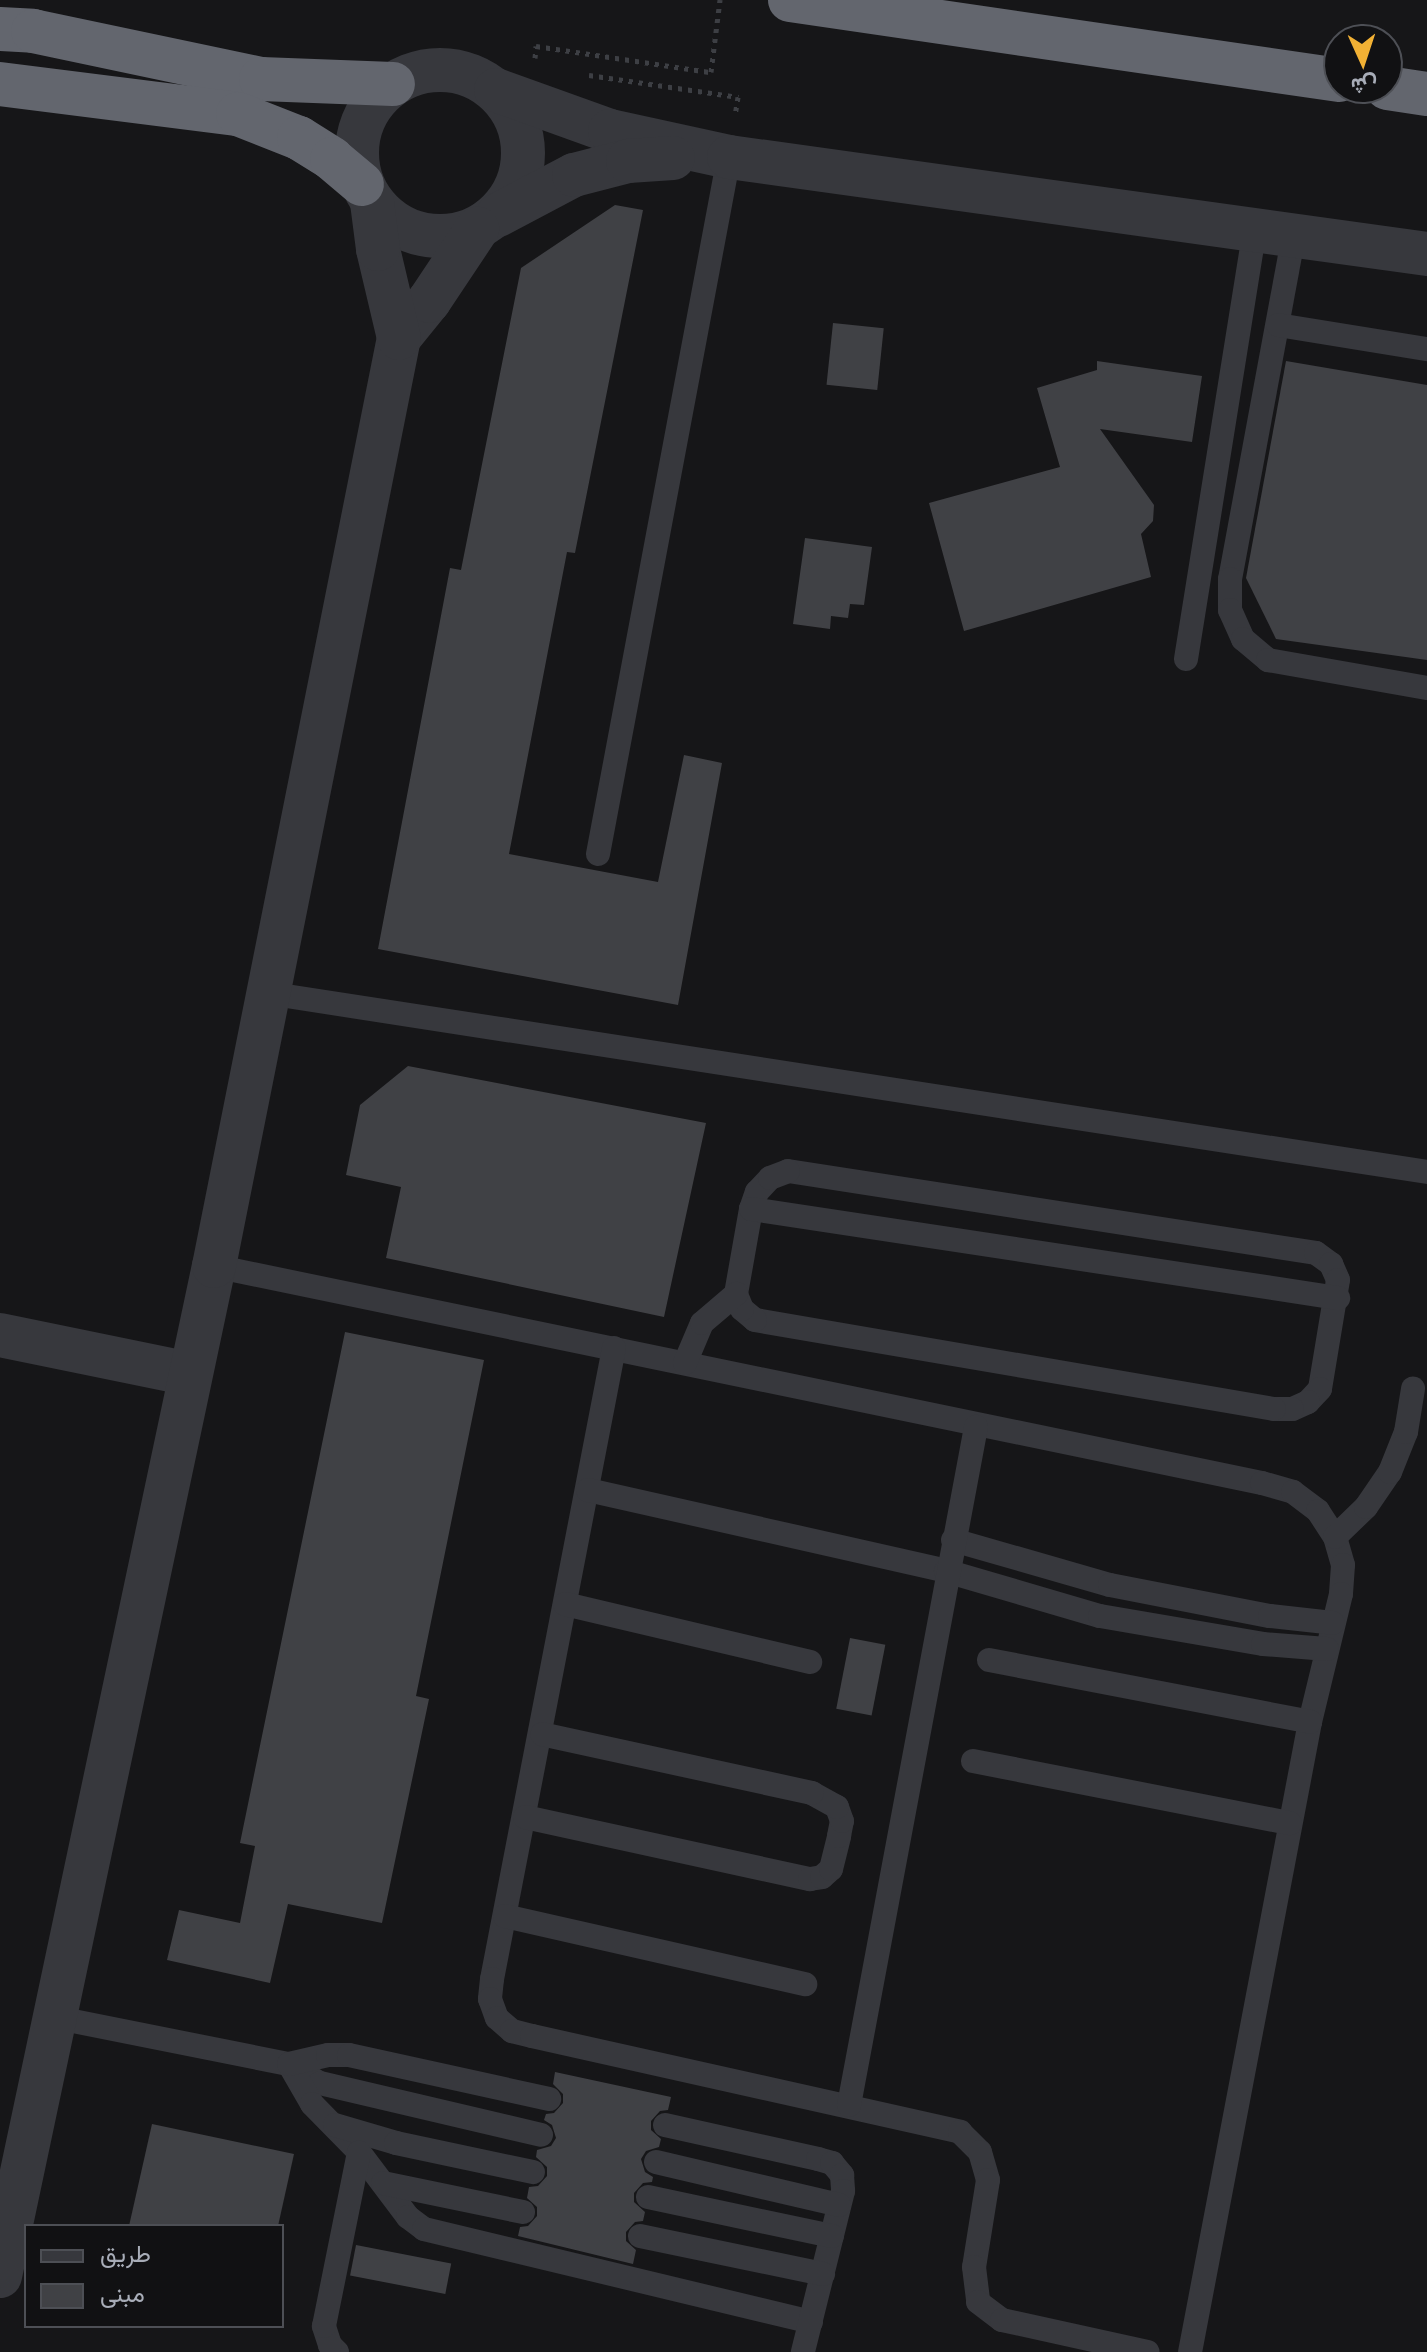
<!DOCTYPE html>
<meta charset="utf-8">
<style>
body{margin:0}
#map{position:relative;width:1427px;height:2352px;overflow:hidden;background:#161618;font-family:Commissioner,Vazirmatn,sans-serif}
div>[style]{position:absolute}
.building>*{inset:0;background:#404145;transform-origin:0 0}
.path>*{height:5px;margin-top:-2.5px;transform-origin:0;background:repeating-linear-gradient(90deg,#3d3f44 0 4px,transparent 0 10px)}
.service>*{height:24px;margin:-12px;padding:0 12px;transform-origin:12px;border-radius:12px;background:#37383d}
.minor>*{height:44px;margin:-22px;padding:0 22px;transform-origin:22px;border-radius:22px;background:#37383d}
.minor>.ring{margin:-22px;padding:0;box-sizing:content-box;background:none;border:44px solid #37383d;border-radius:50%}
.motorway>*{height:44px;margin:-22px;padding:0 22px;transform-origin:22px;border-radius:22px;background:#63666e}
span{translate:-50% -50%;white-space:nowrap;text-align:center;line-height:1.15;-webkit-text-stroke:6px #111113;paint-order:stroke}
.legend{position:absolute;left:24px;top:2224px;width:260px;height:104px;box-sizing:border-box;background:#111113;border:2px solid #4d4f55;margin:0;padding:10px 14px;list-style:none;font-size:24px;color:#a8adb8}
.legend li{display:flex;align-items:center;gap:16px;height:40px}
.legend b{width:40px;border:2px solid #4d4f55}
.north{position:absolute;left:1323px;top:24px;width:80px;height:80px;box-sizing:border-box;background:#111113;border:2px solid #4d4f55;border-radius:50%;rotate:177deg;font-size:22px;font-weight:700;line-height:32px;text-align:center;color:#a8adb8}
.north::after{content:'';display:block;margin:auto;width:28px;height:36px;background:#f2b134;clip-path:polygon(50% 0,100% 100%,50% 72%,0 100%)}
</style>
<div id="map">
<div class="building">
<div style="clip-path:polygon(615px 205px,643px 210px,575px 553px,567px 552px,509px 854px,658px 882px,684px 755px,722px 763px,678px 1005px,378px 949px,450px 568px,461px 570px,521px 268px)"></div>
<div style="left:833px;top:323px;width:51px;height:62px;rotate:6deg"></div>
<div style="clip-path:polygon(1097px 361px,1202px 376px,1192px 442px,1100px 429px,1154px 505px,1153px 521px,1141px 534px,1151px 577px,964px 631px,929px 503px,1060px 467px,1037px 388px,1097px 370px)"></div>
<div style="clip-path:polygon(1286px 361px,1427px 385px,1427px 660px,1276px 639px,1246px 578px)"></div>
<div style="clip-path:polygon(805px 538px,872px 547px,864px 605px,850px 604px,848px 618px,831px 616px,830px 629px,793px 624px)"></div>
<div style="clip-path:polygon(408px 1066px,706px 1123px,664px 1317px,386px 1258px,401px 1187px,346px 1175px,360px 1105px)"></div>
<div style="clip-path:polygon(345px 1332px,484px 1360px,416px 1696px,429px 1699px,382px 1923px,288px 1904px,270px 1983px,167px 1960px,179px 1910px,240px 1923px,255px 1846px,240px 1843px)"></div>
<div style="left:850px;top:1638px;width:36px;height:72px;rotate:11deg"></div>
<div style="clip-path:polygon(555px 2072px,671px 2097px,668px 2110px,660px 2111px,651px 2121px,651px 2130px,661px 2139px,659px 2147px,646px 2151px,641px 2159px,645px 2172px,653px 2177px,652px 2182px,643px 2183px,634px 2193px,634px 2202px,645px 2212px,643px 2221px,635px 2222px,626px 2232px,626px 2241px,636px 2250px,633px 2264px,518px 2236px,520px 2227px,528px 2226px,537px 2216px,537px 2207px,527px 2198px,529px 2187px,538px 2186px,547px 2176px,547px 2167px,536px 2157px,537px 2150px,551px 2146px,556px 2138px,552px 2125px,544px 2120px,546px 2114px,554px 2113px,563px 2103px,563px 2094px,553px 2084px)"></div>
<div style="clip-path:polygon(152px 2124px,294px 2154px,278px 2226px,129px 2226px)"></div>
<div style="left:356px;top:2245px;width:97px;height:31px;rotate:11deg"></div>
</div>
<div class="path">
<div style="left:535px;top:58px;width:12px;rotate:-85deg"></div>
<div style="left:536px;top:46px;width:177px;rotate:8.5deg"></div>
<div style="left:711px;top:72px;width:73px;rotate:-82.9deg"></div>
<div style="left:589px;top:75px;width:151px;rotate:8.4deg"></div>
<div style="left:738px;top:97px;width:19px;rotate:99deg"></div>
</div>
<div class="service">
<div style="left:1294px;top:234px;width:351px;rotate:100.5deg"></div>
<div style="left:1230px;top:579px;width:31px;rotate:90deg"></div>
<div style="left:1230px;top:610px;width:32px;rotate:66deg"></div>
<div style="left:1243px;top:639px;width:33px;rotate:40deg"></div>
<div style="left:1268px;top:660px;width:161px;rotate:10deg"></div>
<div style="left:1278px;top:325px;width:151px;rotate:9.2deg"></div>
<div style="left:1186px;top:659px;width:436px;rotate:-80.9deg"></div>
<div style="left:598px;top:854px;width:709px;rotate:-79.36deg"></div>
<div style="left:267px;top:993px;width:1174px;rotate:8.77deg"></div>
<div style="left:788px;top:1171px;width:534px;rotate:8.83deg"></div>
<div style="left:1316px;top:1253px;width:19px;rotate:36deg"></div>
<div style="left:1331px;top:1264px;width:17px;rotate:66deg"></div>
<div style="left:1338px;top:1280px;width:110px;rotate:99.4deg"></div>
<div style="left:1320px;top:1389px;width:18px;rotate:133deg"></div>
<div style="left:1308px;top:1402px;width:17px;rotate:156deg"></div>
<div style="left:1292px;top:1409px;width:18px;rotate:180deg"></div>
<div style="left:1274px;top:1409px;width:527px;rotate:-170.27deg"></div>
<div style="left:755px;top:1320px;width:17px;rotate:-140deg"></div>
<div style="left:742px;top:1309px;width:16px;rotate:-112deg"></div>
<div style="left:736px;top:1294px;width:86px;rotate:-80deg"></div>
<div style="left:751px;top:1209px;width:18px;rotate:-71deg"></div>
<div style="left:757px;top:1192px;width:19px;rotate:-47deg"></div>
<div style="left:770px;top:1178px;width:19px;rotate:-21deg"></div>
<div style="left:751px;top:1209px;width:594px;rotate:8.62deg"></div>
<div style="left:214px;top:1266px;width:1070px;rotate:11.7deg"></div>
<div style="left:1262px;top:1483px;width:32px;rotate:16deg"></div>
<div style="left:1293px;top:1492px;width:31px;rotate:37deg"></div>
<div style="left:1318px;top:1511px;width:31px;rotate:57deg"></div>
<div style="left:1335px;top:1537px;width:29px;rotate:74deg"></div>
<div style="left:1343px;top:1565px;width:29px;rotate:94deg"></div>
<div style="left:1341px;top:1594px;width:132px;rotate:103.6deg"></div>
<div style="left:1310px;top:1722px;width:641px;rotate:100.78deg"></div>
<div style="left:614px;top:1348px;width:643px;rotate:100.94deg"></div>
<div style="left:492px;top:1979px;width:20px;rotate:96deg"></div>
<div style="left:490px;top:1999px;width:20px;rotate:70deg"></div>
<div style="left:497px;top:2018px;width:20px;rotate:41deg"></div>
<div style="left:512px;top:2031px;width:21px;rotate:14deg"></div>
<div style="left:532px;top:2036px;width:439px;rotate:12.6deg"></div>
<div style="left:960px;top:2132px;width:28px;rotate:45deg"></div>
<div style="left:980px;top:2152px;width:29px;rotate:74deg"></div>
<div style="left:988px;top:2180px;width:88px;rotate:99.1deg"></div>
<div style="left:974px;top:2267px;width:35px;rotate:83deg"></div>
<div style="left:978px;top:2302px;width:30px;rotate:37deg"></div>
<div style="left:1002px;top:2320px;width:149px;rotate:12.4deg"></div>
<div style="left:685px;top:1363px;width:43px;rotate:-67deg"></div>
<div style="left:702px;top:1323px;width:45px;rotate:-40.5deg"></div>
<div style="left:588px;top:1490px;width:367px;rotate:12.7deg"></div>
<div style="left:946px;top:1571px;width:160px;rotate:16.3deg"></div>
<div style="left:1100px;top:1616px;width:165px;rotate:9.7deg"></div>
<div style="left:1263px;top:1644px;width:64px;rotate:4.5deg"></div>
<div style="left:1335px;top:1537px;width:43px;rotate:-44.1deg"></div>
<div style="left:1366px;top:1507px;width:42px;rotate:-55.6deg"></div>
<div style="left:1390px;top:1472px;width:43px;rotate:-68.2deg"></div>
<div style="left:1406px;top:1432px;width:44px;rotate:-80.8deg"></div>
<div style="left:953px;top:1540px;width:163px;rotate:16deg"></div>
<div style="left:1110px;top:1585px;width:163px;rotate:11deg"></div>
<div style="left:1270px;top:1616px;width:63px;rotate:6.3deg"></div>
<div style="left:565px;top:1604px;width:252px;rotate:13.3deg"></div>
<div style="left:989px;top:1660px;width:327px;rotate:10.9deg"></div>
<div style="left:973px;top:1761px;width:323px;rotate:11.1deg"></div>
<div style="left:525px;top:1817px;width:292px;rotate:12.3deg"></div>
<div style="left:810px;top:1879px;width:12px;rotate:-9deg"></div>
<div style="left:822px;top:1877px;width:12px;rotate:-42deg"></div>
<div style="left:831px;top:1869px;width:34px;rotate:-76deg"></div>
<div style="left:839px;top:1836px;width:15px;rotate:-79deg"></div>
<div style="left:842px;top:1821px;width:15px;rotate:-110deg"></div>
<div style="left:837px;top:1807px;width:29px;rotate:-151deg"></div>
<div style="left:812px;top:1793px;width:276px;rotate:-167.7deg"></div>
<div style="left:505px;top:1916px;width:308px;rotate:12.8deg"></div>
<div style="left:53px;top:2017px;width:241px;rotate:11.3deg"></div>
<div style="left:289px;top:2064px;width:36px;rotate:32deg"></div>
<div style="left:320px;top:2083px;width:227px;rotate:13.2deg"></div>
<div style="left:289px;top:2064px;width:46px;rotate:60.1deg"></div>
<div style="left:312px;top:2104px;width:67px;rotate:45.6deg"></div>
<div style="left:359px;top:2152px;width:81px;rotate:53deg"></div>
<div style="left:408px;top:2217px;width:20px;rotate:37deg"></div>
<div style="left:424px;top:2229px;width:398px;rotate:13.5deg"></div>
<div style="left:289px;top:2064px;width:40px;rotate:-13deg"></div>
<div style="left:328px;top:2055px;width:21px"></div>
<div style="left:349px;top:2055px;width:205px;rotate:12.4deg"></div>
<div style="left:849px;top:2105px;width:690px;rotate:-79.39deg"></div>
<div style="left:335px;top:2125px;width:64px;rotate:16.4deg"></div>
<div style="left:396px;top:2143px;width:140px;rotate:12deg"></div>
<div style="left:665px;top:2125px;width:157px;rotate:12.5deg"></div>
<div style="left:818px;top:2159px;width:15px;rotate:16deg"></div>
<div style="left:832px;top:2163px;width:16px;rotate:50deg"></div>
<div style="left:842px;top:2175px;width:16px;rotate:86deg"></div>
<div style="left:843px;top:2191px;width:166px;rotate:104deg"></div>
<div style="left:656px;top:2162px;width:188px;rotate:13.2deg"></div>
<div style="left:383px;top:2183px;width:143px;rotate:11.7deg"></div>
<div style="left:648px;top:2197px;width:188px;rotate:12deg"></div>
<div style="left:640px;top:2236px;width:187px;rotate:11.7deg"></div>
<div style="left:337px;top:2352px;width:10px;rotate:-135deg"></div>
<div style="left:330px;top:2345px;width:20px;rotate:-108deg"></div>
<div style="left:324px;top:2326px;width:177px;rotate:-78.6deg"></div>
</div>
<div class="minor">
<div class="ring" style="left:357px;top:70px;width:122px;height:122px"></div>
<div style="left:496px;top:90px;width:121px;rotate:19.8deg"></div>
<div style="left:610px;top:131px;width:122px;rotate:12.3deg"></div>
<div style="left:729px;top:157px;width:705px;rotate:7.91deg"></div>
<div style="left:498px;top:215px;width:86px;rotate:-27.8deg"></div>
<div style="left:574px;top:175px;width:56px;rotate:-14.5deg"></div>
<div style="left:628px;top:161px;width:45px;rotate:-3.8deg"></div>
<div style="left:399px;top:338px;width:48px;rotate:-51deg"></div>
<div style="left:429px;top:301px;width:87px;rotate:-56.3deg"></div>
<div style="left:0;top:1335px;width:194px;rotate:11.6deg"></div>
<div style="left:0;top:2276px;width:1032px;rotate:-78.04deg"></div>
<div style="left:214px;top:1266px;width:946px;rotate:-78.73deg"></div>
<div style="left:399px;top:338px;width:91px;rotate:-103.3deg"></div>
<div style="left:378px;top:249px;width:47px;rotate:-97.3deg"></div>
</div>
<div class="motorway">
<div style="left:790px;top:0;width:555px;rotate:8.29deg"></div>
<div style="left:0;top:29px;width:33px;rotate:3deg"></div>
<div style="left:33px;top:31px;width:233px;rotate:11.9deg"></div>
<div style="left:261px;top:79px;width:132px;rotate:2.2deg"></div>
<div style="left:0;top:84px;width:240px;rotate:7.2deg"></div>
<div style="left:238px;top:114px;width:66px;rotate:21.5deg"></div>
<div style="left:299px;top:138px;width:39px;rotate:32deg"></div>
<div style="left:332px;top:159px;width:39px;rotate:40deg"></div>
<div style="left:1387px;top:88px;width:40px;rotate:8.5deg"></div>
</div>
<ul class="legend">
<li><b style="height:10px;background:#37383d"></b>طريق</li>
<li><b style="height:22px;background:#404145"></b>مبنى</li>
</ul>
<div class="north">ش</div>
</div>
